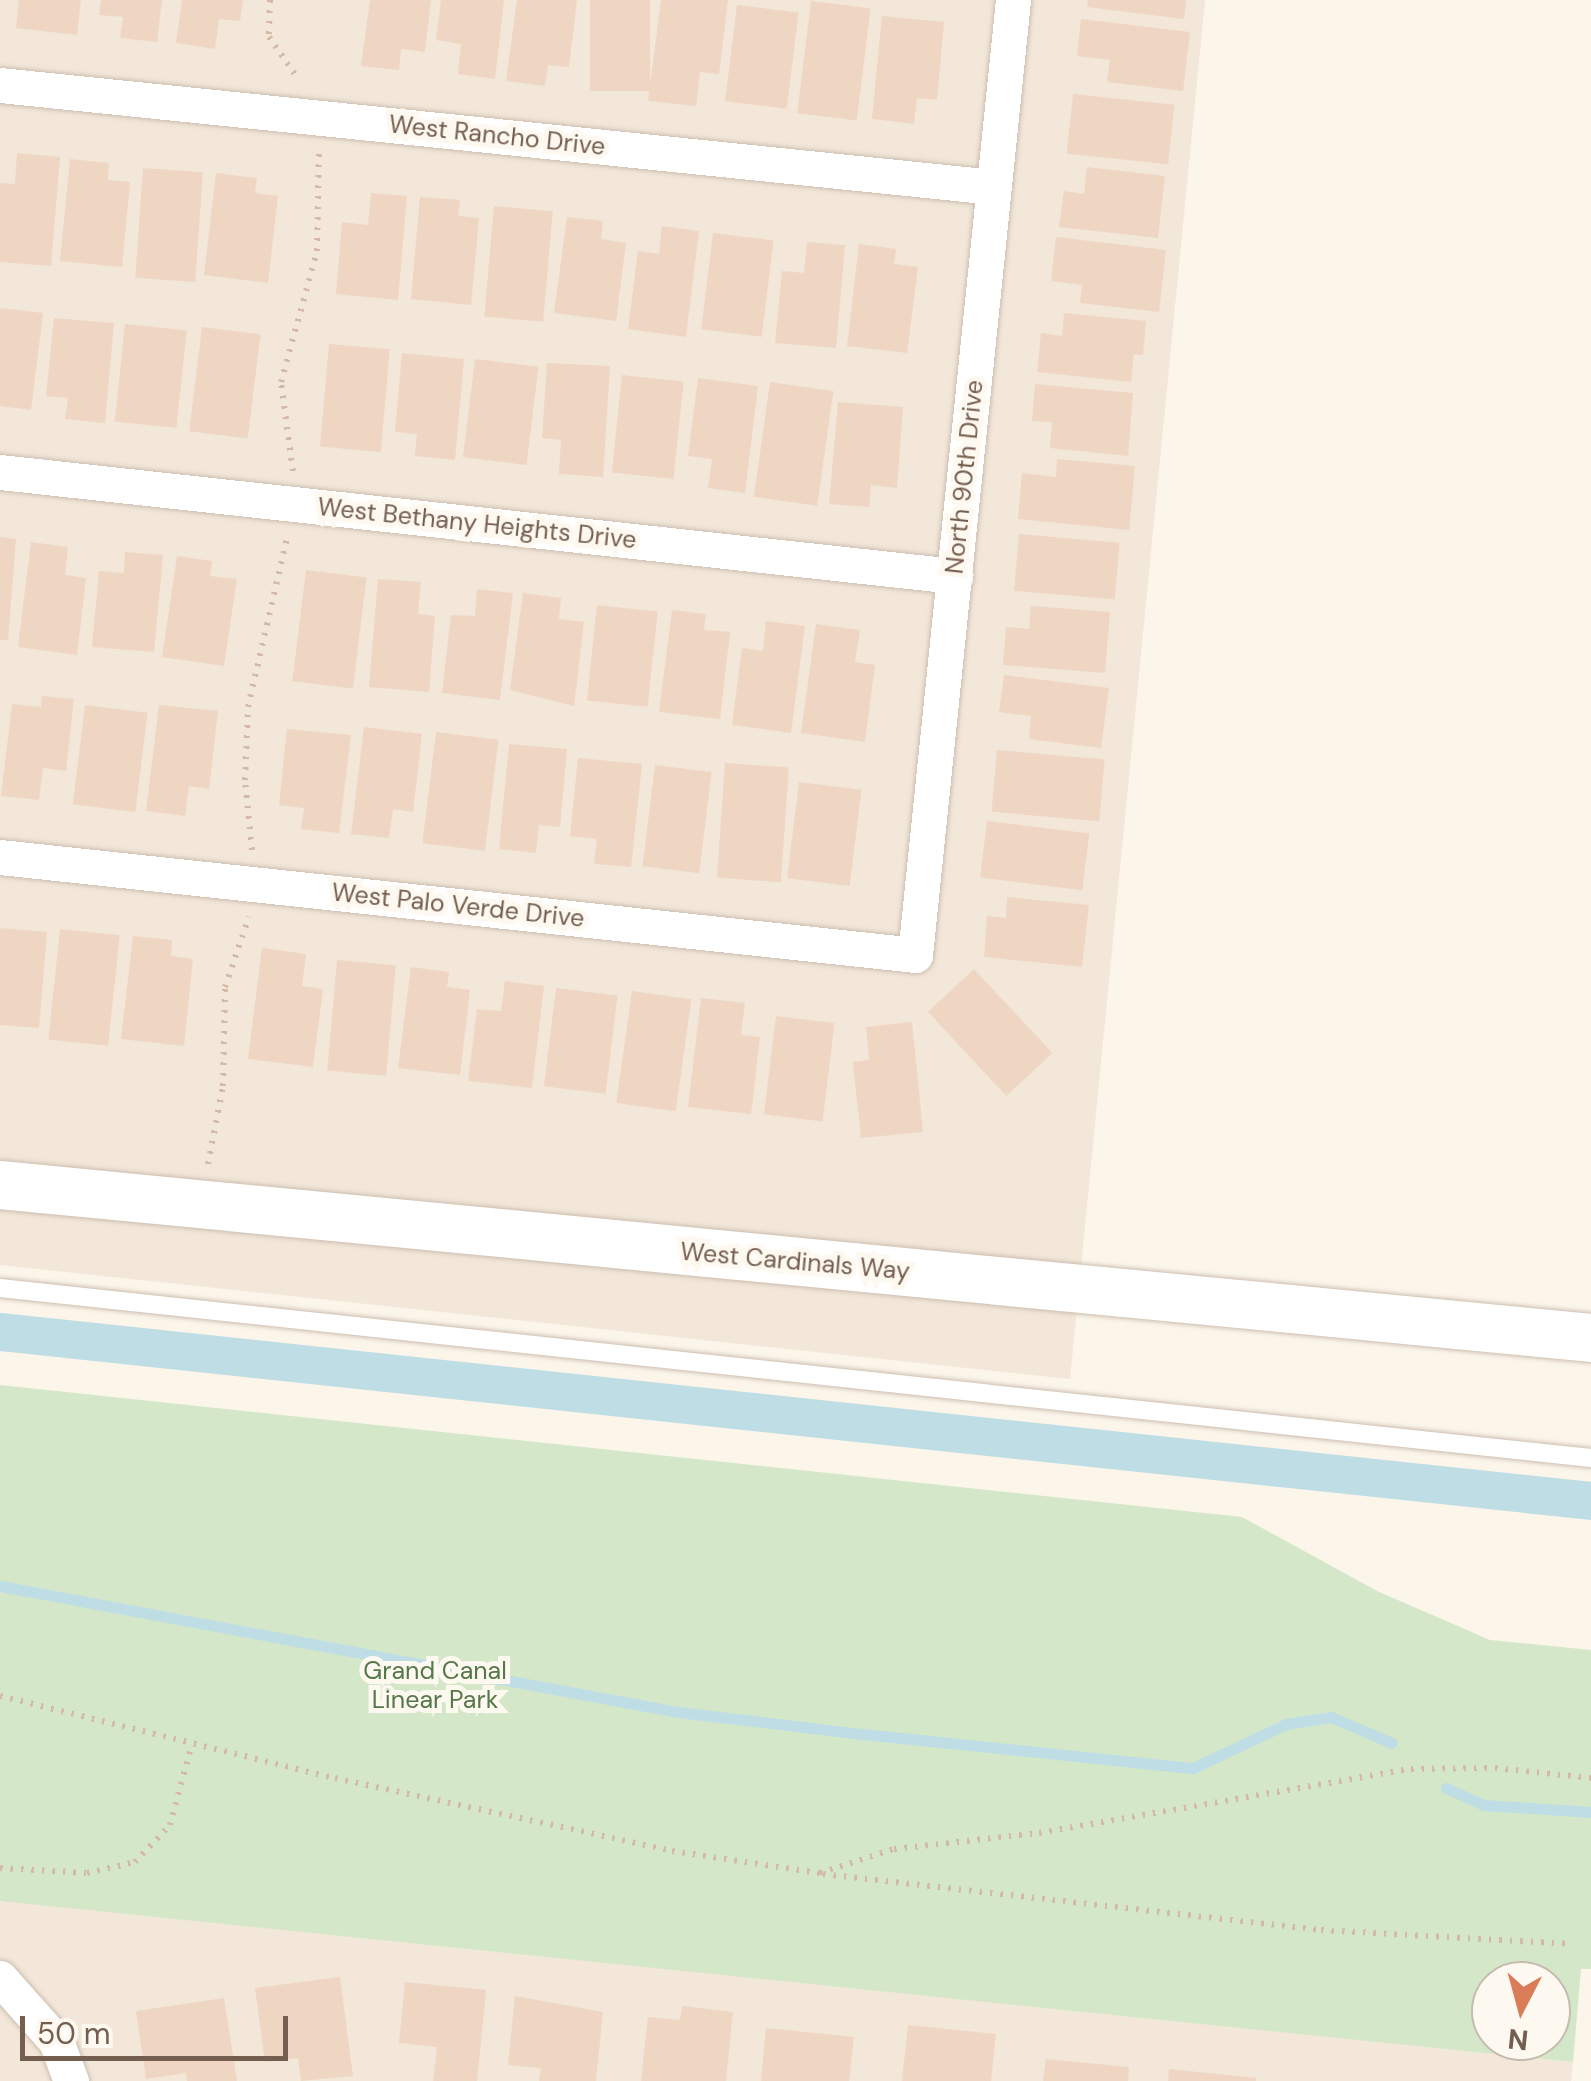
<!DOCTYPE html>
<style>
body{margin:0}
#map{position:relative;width:1591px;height:2081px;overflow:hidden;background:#fbf5ea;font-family:"DM Sans",sans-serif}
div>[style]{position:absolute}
.residential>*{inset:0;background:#f2e7d9}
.green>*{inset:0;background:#d4e8c9}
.stream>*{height:11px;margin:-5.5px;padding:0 5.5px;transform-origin:5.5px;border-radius:5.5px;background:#bfdde4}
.canal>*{height:38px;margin:-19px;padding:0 19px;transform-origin:19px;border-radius:19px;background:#bfdde4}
.building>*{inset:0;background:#eed6c3;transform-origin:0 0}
.path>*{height:6px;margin-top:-3px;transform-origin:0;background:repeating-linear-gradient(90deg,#d4baa6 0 2.5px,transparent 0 10.5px)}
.roads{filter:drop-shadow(0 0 2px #cdbeb0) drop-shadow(0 0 2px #cdbeb0)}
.lane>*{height:18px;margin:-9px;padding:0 9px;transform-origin:9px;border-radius:9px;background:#fff}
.street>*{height:35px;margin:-17.5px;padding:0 17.5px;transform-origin:17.5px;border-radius:17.5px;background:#fff}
.secondary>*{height:48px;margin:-24px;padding:0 24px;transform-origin:24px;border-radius:24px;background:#fff}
span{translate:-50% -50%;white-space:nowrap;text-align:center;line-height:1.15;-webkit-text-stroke:10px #fef9f0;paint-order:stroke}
.street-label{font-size:25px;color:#745e4f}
.park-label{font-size:25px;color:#547848}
.north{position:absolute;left:1471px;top:1961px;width:100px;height:100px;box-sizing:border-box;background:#fef9f0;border:2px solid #c7bbb0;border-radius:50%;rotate:186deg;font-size:28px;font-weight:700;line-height:40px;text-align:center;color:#745e4f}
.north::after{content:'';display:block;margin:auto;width:35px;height:45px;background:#db7c59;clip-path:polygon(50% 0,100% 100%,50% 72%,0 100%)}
.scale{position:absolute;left:20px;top:2016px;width:268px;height:45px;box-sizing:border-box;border:5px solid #745e4f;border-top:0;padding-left:12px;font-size:30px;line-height:35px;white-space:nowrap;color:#745e4f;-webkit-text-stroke:8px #fef9f0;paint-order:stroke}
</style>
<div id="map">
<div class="residential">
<div style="clip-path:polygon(0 0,1205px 0,1070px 1379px,0 1265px)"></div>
<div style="clip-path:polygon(8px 1898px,1573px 2062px,1571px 2081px,0 2081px,0 1902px)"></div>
</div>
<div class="green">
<div style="clip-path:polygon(evenodd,0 1385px,1242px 1517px,1377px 1591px,1490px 1640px,1591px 1650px,1591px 1969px,1581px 1969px,1573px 2062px,0 1901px,0 1385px,1491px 1981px,1551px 1981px,1551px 2041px,1491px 2041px,1491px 1981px)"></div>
</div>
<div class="stream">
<div style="left:0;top:1586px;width:690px;rotate:10.53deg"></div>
<div style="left:678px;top:1712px;width:176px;rotate:6.8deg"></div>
<div style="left:853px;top:1733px;width:342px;rotate:5.9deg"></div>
<div style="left:1193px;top:1768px;width:103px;rotate:-25.3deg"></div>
<div style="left:1286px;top:1724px;width:46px;rotate:-8.8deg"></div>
<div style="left:1331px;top:1717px;width:66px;rotate:23.1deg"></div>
<div style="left:1446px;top:1788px;width:42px;rotate:24.1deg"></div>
<div style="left:1484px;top:1805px;width:107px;rotate:3.7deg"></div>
</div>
<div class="canal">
<div style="left:0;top:1332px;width:1600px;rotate:6.06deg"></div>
</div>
<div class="building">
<div style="clip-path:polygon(19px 0,81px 0,77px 35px,16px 28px)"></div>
<div style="clip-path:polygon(101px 0,162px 0,157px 42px,120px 38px,123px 17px,99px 15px)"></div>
<div style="clip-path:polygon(182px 0,243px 0,240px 21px,219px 19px,215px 49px,176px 43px)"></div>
<div style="clip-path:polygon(370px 0,431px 0,425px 52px,401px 49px,399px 70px,361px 66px)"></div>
<div style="clip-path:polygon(441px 0,504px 0,495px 79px,458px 74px,461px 44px,436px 40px)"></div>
<div style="clip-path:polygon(517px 0,577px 0,569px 67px,548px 65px,545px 86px,506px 81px)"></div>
<div style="left:590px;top:0;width:60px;height:91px"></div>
<div style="clip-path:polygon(661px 0,728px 0,719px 74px,700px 72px,696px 106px,648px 101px)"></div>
<div style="clip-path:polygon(1088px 0,1186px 0,1184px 19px,1087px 7px)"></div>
<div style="left:811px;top:1px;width:60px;height:113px;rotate:7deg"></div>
<div style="left:737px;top:5px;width:62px;height:97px;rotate:7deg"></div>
<div style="clip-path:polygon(882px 16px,944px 22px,937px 100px,917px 98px,914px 124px,872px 119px)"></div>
<div style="clip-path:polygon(1081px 19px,1190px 32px,1183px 91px,1107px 82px,1110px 60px,1077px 56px)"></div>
<div style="left:1073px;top:94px;width:102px;height:60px;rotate:6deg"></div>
<div style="clip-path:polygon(17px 153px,60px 157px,51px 266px,0 262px,0 183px,15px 184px)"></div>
<div style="clip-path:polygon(70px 159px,109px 163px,108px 180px,130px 182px,122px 267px,60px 261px)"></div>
<div style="clip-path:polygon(1087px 167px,1165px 176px,1158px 238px,1059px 227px,1064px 191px,1084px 194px)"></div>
<div style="left:143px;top:168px;width:60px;height:110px;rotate:4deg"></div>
<div style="clip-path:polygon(216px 173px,257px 178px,255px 193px,278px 196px,268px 283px,204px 275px)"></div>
<div style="clip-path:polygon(371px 193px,407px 196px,398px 300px,336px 294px,342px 222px,368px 225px)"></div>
<div style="clip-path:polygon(420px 197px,460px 200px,458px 216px,479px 218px,471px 305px,411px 299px)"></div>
<div style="left:494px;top:206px;width:59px;height:111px;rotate:5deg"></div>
<div style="clip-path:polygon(567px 217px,603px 221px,601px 239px,626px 243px,616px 321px,554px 313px)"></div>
<div style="clip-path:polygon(662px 226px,699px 231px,686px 337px,628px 329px,638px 251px,659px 254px)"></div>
<div style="left:713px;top:233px;width:61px;height:97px;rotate:7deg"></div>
<div style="clip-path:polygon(1056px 237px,1166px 250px,1159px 312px,1080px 303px,1082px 285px,1051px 281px)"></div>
<div style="clip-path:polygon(807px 242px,845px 245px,836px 348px,775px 343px,782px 271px,804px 273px)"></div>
<div style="clip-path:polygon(859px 244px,896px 249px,894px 264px,918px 267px,907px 353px,847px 346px)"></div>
<div style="clip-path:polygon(0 308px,43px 313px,31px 410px,0 406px)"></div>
<div style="clip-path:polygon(1064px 313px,1146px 321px,1143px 355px,1134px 354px,1131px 382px,1037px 372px,1041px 333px,1062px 336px)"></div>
<div style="clip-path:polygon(54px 318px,114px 323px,105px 423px,65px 419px,68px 398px,46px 396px)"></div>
<div style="left:125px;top:324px;width:62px;height:98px;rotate:6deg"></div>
<div style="left:202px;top:327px;width:59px;height:105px;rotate:7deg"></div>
<div style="left:329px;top:344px;width:61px;height:103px;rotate:5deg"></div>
<div style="clip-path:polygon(402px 353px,464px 359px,455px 460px,415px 456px,417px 434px,395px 432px)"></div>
<div style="left:475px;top:359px;width:64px;height:99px;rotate:7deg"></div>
<div style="clip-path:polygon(547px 363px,610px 366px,603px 477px,559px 474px,561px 440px,542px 438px)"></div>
<div style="left:622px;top:375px;width:62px;height:98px;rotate:6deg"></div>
<div style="clip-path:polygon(698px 378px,758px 386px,745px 493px,708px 488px,712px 459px,688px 456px)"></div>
<div style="left:770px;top:382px;width:64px;height:116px;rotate:8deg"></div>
<div style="clip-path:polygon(1035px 384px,1133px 393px,1128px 456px,1050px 448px,1052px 422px,1032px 421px)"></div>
<div style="clip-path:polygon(838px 402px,903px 407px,897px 488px,871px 485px,869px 507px,829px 504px)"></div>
<div style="clip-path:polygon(1057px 459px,1135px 466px,1129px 530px,1018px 519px,1022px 473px,1056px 477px)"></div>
<div style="left:1019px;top:534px;width:101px;height:57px;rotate:5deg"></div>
<div style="clip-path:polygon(0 537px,16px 539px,8px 640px,0 640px)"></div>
<div style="clip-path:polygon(31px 542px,68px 547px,65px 575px,86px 578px,77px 655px,18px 647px)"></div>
<div style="clip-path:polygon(125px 552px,163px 555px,154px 652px,92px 647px,99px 571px,124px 573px)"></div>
<div style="clip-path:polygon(177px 556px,212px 561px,210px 576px,237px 579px,224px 666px,162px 657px)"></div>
<div style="left:306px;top:570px;width:61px;height:112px;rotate:7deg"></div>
<div style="clip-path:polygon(378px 579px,421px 582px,418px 614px,435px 616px,429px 692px,369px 687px)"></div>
<div style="clip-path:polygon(477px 589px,513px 593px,500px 700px,442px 693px,451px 615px,475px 616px)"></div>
<div style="clip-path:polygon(523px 593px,561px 598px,559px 619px,584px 622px,574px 706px,510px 690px)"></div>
<div style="left:597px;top:605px;width:61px;height:96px;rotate:6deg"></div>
<div style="clip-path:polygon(1031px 606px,1110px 612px,1105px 673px,1003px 665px,1006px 627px,1029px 629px)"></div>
<div style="clip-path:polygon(672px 610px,706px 614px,704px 630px,730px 632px,720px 719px,659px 712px)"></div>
<div style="clip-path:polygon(766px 621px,805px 626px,791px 733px,732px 725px,742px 648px,763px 651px)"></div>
<div style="clip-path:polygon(816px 624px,860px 630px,855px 662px,875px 665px,865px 742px,801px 733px)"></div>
<div style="clip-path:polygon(1004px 675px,1109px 688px,1101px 748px,1029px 739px,1031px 716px,999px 712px)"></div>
<div style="clip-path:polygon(42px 696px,74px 699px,66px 771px,43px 768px,39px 800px,1px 796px,12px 704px,41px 707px)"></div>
<div style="left:85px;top:705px;width:63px;height:100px;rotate:7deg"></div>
<div style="clip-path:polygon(159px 705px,218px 711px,209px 789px,189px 786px,185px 816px,146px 811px)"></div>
<div style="clip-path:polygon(364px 727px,422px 734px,413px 812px,393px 809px,389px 838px,351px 834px)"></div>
<div style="clip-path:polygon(287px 729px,351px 735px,339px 833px,301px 829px,304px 808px,279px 805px)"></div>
<div style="left:436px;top:732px;width:63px;height:112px;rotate:7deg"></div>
<div style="clip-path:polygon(509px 744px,567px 749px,560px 827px,539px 825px,536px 853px,499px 849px)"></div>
<div style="left:997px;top:750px;width:108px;height:62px;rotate:5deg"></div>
<div style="clip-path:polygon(578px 758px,642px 764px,631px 867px,594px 864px,597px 839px,570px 836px)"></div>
<div style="left:725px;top:763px;width:64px;height:115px;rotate:4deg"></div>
<div style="left:655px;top:765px;width:57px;height:102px;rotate:7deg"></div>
<div style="left:799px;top:782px;width:63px;height:97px;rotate:7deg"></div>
<div style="left:987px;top:821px;width:103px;height:57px;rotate:7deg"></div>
<div style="clip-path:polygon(1007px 897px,1089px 905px,1082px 967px,984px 957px,987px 916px,1006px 918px)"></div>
<div style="clip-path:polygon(0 928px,47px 932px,39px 1028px,0 1025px)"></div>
<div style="left:60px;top:929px;width:60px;height:111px;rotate:6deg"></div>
<div style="clip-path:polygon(133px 936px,172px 940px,171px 956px,193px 959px,184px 1046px,121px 1039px)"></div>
<div style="clip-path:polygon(262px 948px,306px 954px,302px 986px,323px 989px,313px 1067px,248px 1059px)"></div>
<div style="left:337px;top:960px;width:59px;height:111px;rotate:5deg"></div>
<div style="clip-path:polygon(411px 967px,449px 972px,447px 987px,470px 990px,460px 1075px,398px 1068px)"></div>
<div style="left:974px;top:969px;width:115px;height:63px;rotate:47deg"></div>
<div style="clip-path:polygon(505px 981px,544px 986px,532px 1088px,468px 1081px,477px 1009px,501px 1011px)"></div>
<div style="left:556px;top:988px;width:62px;height:99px;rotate:7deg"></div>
<div style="left:632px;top:991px;width:60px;height:113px;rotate:8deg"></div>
<div style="clip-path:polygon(701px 998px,745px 1003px,741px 1035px,760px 1037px,751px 1114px,688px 1107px)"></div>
<div style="left:776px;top:1016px;width:59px;height:99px;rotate:7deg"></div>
<div style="clip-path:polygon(912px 1022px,923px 1132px,861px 1138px,853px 1062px,869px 1060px,866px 1027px)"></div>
<div style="clip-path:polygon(340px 1977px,353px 2076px,301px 2081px,298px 2058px,265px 2062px,255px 1988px)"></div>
<div style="clip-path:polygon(405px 1982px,486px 1990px,477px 2081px,433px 2081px,437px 2047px,399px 2043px)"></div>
<div style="clip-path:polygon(515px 1996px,603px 2012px,596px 2081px,539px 2081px,541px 2068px,508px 2065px)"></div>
<div style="clip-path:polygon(224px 1998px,237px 2081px,187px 2081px,186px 2073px,146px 2079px,136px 2011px)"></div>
<div style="clip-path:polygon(682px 2006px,733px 2012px,726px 2081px,641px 2081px,648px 2017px,680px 2020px)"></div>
<div style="clip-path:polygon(908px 2025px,996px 2034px,991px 2081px,902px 2081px)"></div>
<div style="clip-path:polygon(766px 2028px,854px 2037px,849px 2081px,761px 2081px)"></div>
<div style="clip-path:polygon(1046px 2059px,1129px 2067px,1128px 2081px,1043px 2081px)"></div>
<div style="clip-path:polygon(1169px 2069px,1256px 2078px,1256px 2081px,1168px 2081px)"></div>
</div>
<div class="path">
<div style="left:270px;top:0;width:37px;rotate:92deg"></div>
<div style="left:269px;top:37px;width:52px;rotate:55.1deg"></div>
<div style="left:293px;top:471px;width:90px;rotate:-97.7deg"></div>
<div style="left:281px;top:382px;width:136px;rotate:-74.6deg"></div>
<div style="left:317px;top:251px;width:101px;rotate:-88.9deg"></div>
<div style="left:252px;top:850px;width:70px;rotate:-95.7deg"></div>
<div style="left:245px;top:780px;width:73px;rotate:-87.6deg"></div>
<div style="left:248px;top:707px;width:173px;rotate:-77deg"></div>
<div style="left:208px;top:1164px;width:79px;rotate:-79.1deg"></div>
<div style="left:223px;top:1086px;width:99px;rotate:-88.8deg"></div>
<div style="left:225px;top:987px;width:74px;rotate:-71.1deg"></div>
<div style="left:0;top:1696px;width:345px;rotate:13.8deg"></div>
<div style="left:335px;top:1778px;width:345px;rotate:12.2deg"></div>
<div style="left:672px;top:1851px;width:150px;rotate:8.5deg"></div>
<div style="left:820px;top:1873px;width:78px;rotate:-18deg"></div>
<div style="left:894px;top:1849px;width:146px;rotate:-6.3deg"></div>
<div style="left:1039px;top:1833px;width:377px;rotate:-9.8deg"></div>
<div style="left:1411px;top:1769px;width:84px;rotate:-0.7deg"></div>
<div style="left:1495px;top:1768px;width:97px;rotate:5.9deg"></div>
<div style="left:0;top:1868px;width:87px;rotate:3.3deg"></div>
<div style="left:87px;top:1873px;width:49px;rotate:-12.9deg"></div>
<div style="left:135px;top:1862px;width:51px;rotate:-46.6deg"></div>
<div style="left:170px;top:1825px;width:81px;rotate:-74.9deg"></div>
<div style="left:823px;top:1874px;width:501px;rotate:6.42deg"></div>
<div style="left:1321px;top:1930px;width:252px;rotate:3.2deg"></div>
</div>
<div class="roads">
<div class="lane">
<div style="left:0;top:1288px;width:1600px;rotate:6.1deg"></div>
</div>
<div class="street">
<div style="left:0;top:85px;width:999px;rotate:5.86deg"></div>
<div style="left:0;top:472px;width:961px;rotate:6.22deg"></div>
<div style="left:0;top:857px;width:920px;rotate:6.11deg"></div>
<div style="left:915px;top:955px;width:960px;rotate:-84.14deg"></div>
<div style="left:0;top:1978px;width:84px;rotate:48.4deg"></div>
<div style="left:56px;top:2041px;width:43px;rotate:69.4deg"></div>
</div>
<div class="secondary">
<div style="left:0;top:1185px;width:1598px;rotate:5.49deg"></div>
</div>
</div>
<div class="street-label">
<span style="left:497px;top:136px;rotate:6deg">West Rancho Drive</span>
<span style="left:965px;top:477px;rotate:-84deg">North 90th Drive</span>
<span style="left:477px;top:524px;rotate:6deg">West Bethany Heights Drive</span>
<span style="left:458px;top:906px;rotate:6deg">West Palo Verde Drive</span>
<span style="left:795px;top:1262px;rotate:5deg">West Cardinals Way</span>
</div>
<div class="park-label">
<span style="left:435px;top:1686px">Grand Canal<br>Linear Park</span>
</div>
<div class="north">N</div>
<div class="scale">50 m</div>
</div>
